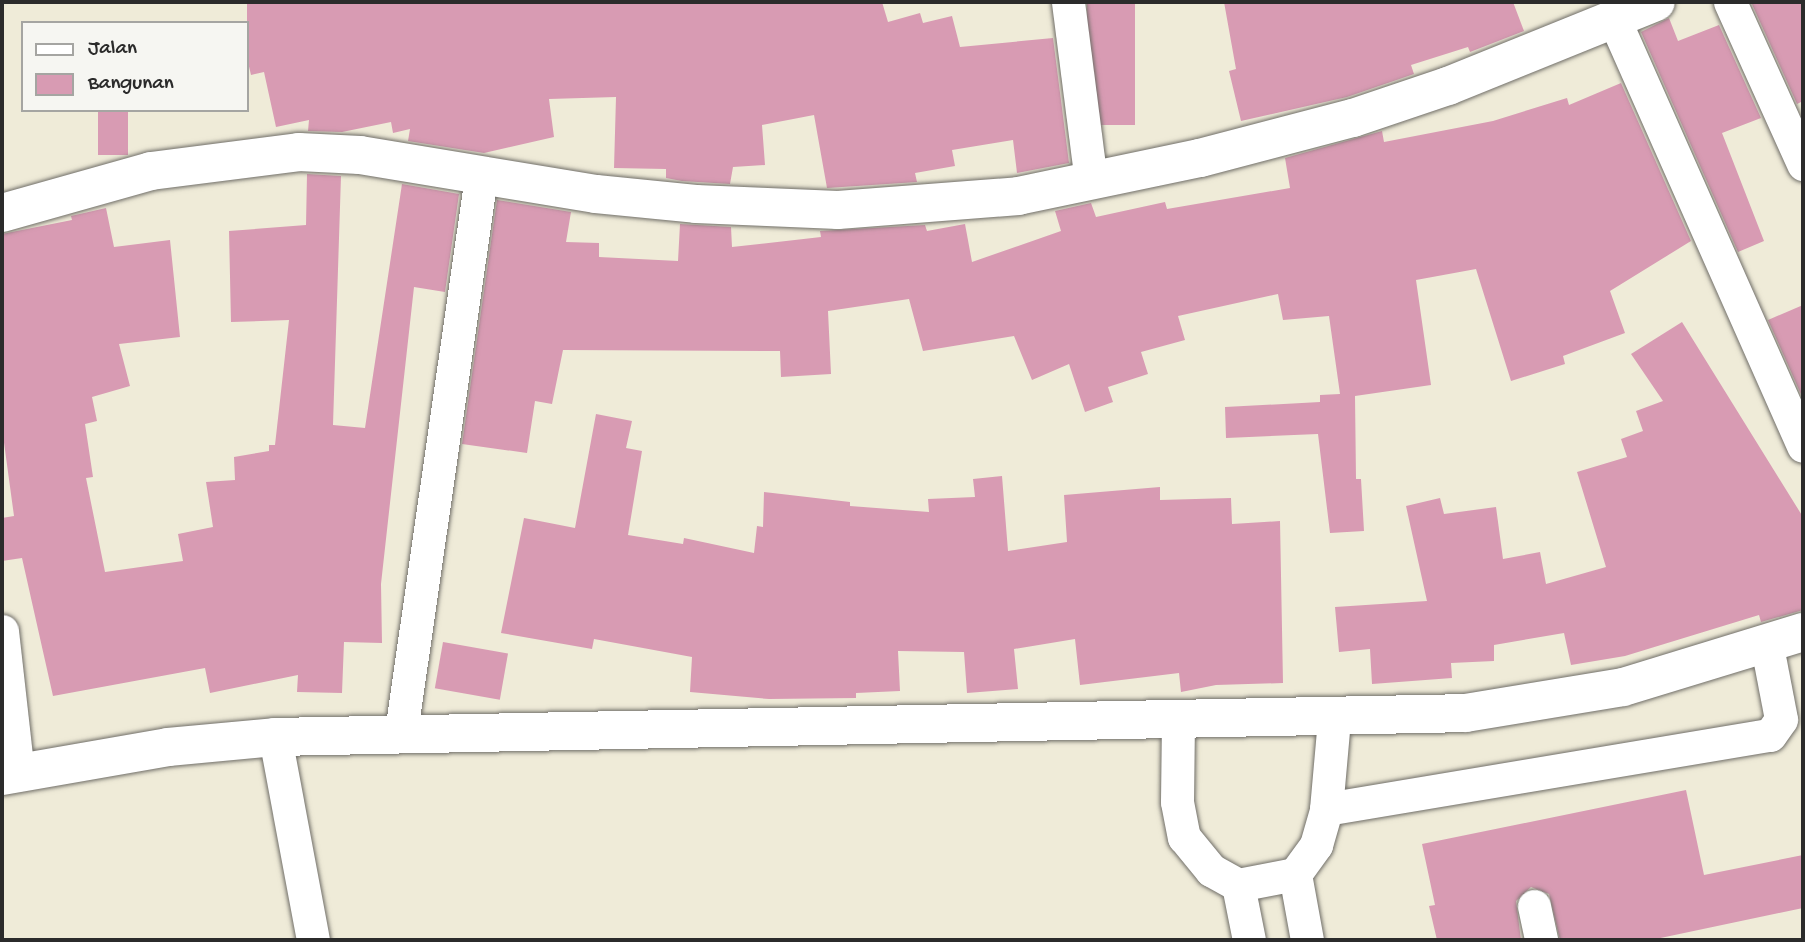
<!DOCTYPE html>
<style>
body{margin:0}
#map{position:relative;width:1805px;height:942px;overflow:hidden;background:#efebd8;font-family:"Gochi Hand",sans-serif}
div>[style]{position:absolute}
.building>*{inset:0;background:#d89bb3;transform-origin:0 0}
.roads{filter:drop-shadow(0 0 2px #706e68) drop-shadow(0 0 2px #706e68)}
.minor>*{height:33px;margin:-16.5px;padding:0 16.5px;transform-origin:16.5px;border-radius:16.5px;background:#fff}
.tertiary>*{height:38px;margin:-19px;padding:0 19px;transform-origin:19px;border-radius:19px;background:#fff}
span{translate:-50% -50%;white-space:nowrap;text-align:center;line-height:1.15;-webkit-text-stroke:7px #f6f6f2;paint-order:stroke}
.frame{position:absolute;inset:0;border:4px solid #2b2b2b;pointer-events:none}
.legend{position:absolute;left:21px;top:21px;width:228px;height:91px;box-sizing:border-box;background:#f6f6f2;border:2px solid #a5a5a2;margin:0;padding:9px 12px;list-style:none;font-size:21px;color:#2b2b2b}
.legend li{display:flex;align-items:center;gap:14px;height:35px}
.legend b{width:35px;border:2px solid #a5a5a2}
</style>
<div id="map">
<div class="building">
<div style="clip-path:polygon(247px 2px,882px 2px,888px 22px,920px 13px,923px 23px,952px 16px,960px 47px,1053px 38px,1069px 163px,1017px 173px,1013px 140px,952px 150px,955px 166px,915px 173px,917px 182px,827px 188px,814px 115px,762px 125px,765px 165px,733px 167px,730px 184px,682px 181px,666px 178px,666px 169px,614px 168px,616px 97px,549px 99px,554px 137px,484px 153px,408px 141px,410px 129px,393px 133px,391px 122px,342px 132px,308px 131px,309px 120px,276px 127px,264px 72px,251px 75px,247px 58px)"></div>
<div style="left:1087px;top:2px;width:48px;height:123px"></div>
<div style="clip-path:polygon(1224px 2px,1513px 2px,1524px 31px,1470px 52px,1468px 47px,1411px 65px,1414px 74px,1347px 97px,1241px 121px,1229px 71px,1236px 69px)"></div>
<div style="clip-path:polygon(1751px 2px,1803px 2px,1803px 101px,1797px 104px)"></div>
<div style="clip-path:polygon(1669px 18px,1678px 41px,1719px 25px,1761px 118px,1722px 133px,1764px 241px,1738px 252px,1641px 32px)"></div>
<div style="clip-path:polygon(1621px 83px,1691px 241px,1610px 291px,1625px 333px,1563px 356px,1565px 364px,1511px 381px,1476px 269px,1416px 280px,1431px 385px,1355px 396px,1356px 479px,1361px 479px,1364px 531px,1330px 533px,1318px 434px,1226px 438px,1225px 407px,1320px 402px,1320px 395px,1340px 394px,1329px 316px,1283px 320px,1278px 294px,1178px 316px,1185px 340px,1141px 352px,1148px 374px,1108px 387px,1113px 402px,1085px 412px,1069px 364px,1032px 380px,1014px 336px,923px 351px,909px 299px,828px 311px,831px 374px,781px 377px,780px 351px,563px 350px,552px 404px,535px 401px,527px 453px,462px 444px,497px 200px,571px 212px,566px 242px,599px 243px,599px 257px,678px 261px,680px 224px,731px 227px,732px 247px,821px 237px,820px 231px,925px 225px,927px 231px,965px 224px,972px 262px,1061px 231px,1055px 211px,1091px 203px,1096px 217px,1165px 202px,1167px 209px,1290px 188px,1285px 158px,1382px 131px,1384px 142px,1493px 121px,1567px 98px,1569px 105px)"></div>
<div style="left:98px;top:110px;width:30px;height:45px"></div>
<div style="clip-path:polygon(307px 174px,341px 176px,333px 425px,365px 428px,402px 184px,459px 194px,445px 292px,414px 287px,381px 584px,382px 643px,344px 642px,342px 693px,297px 692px,298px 675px,210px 693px,205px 668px,53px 696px,22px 558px,2px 561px,2px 518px,14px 516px,2px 428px,2px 234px,72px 220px,71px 216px,106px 208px,114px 247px,170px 240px,180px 337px,119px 344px,130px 386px,92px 397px,97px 421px,85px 424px,93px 477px,86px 478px,105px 572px,183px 561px,178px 534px,213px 527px,206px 482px,235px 480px,234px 457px,269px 451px,269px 445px,275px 445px,289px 320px,231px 322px,229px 231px,306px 225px)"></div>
<div style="clip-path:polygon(1803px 305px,1803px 399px,1768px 320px)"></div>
<div style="clip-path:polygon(1682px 322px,1803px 517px,1803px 610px,1761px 622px,1759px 615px,1625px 656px,1571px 665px,1564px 633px,1494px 645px,1494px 661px,1451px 663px,1452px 678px,1372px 684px,1370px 649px,1339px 652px,1335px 607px,1427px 601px,1406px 506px,1440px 498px,1444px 514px,1496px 507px,1503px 559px,1540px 552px,1546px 584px,1606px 567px,1577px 472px,1627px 457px,1621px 439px,1643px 431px,1636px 411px,1663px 401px,1631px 354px)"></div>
<div style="clip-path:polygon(596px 414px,632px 421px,626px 448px,642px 451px,628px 535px,683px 544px,684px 538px,754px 553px,757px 526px,763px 527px,764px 492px,850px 502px,850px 506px,929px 512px,928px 499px,975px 497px,973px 479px,1002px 476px,1008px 551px,1067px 542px,1064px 495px,1160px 487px,1160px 500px,1231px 498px,1232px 524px,1280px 521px,1283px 683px,1216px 685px,1181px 692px,1179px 673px,1080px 685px,1075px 639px,1014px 649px,1018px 689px,967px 693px,964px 652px,898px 651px,900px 691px,856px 693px,856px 698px,769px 699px,690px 692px,692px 657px,594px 639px,592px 649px,501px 633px,524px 518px,575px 528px)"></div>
<div style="left:443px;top:642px;width:66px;height:47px;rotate:10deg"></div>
<div style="clip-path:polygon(1686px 790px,1704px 875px,1803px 855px,1803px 908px,1651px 940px,1560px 940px,1549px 894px,1531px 887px,1516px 901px,1521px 940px,1437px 940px,1429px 906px,1435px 905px,1422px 844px)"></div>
</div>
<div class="roads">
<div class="minor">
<div style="left:1068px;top:2px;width:180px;rotate:82.7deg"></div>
<div style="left:1730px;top:2px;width:178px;rotate:65.7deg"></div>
<div style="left:1614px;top:19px;width:467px;rotate:66.1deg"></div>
<div style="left:2px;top:631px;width:143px;rotate:83.6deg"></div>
<div style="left:1178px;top:720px;width:82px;rotate:90.7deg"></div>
<div style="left:1177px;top:802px;width:36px;rotate:79deg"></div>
<div style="left:1184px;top:837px;width:43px;rotate:50.7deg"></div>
<div style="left:1211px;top:870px;width:31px;rotate:29deg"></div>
<div style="left:1238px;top:885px;width:58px;rotate:-10.9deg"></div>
<div style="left:1295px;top:874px;width:36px;rotate:-54deg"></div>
<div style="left:1316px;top:845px;width:37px;rotate:-74deg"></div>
<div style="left:1326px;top:809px;width:90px;rotate:-84.9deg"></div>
<div style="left:401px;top:732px;width:562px;rotate:-81.81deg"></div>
<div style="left:275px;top:737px;width:207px;rotate:79.4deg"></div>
<div style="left:1326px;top:809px;width:450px;rotate:-9.5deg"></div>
<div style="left:1770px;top:735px;width:19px;rotate:-55deg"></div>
<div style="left:1781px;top:719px;width:74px;rotate:-100.9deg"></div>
<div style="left:1295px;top:874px;width:67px;rotate:79.7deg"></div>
<div style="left:1238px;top:885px;width:56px;rotate:78.7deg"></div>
<div style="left:1534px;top:906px;width:35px;rotate:78deg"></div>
</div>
<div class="tertiary">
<div style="left:2px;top:213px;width:155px;rotate:-15.7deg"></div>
<div style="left:151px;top:171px;width:149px;rotate:-7.3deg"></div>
<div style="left:299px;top:152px;width:61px;rotate:2.8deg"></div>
<div style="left:360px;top:155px;width:239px;rotate:9.4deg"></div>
<div style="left:596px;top:194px;width:100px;rotate:5.7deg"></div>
<div style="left:696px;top:204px;width:142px;rotate:2.4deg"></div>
<div style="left:838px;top:210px;width:181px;rotate:-4.4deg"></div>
<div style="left:1018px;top:196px;width:186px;rotate:-11.8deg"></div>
<div style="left:1200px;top:158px;width:158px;rotate:-14.7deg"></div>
<div style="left:1353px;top:118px;width:100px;rotate:-18.6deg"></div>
<div style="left:1448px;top:86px;width:224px;rotate:-22deg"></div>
<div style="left:2px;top:776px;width:169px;rotate:-9.9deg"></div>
<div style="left:168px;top:747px;width:107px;rotate:-5.3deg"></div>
<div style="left:275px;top:737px;width:1191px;rotate:-1.15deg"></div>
<div style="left:1466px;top:713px;width:159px;rotate:-9.4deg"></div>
<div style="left:1623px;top:687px;width:188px;rotate:-17deg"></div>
</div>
</div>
<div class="frame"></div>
<ul class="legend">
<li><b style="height:9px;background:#fff"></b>Jalan</li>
<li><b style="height:19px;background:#d89bb3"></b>Bangunan</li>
</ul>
</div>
